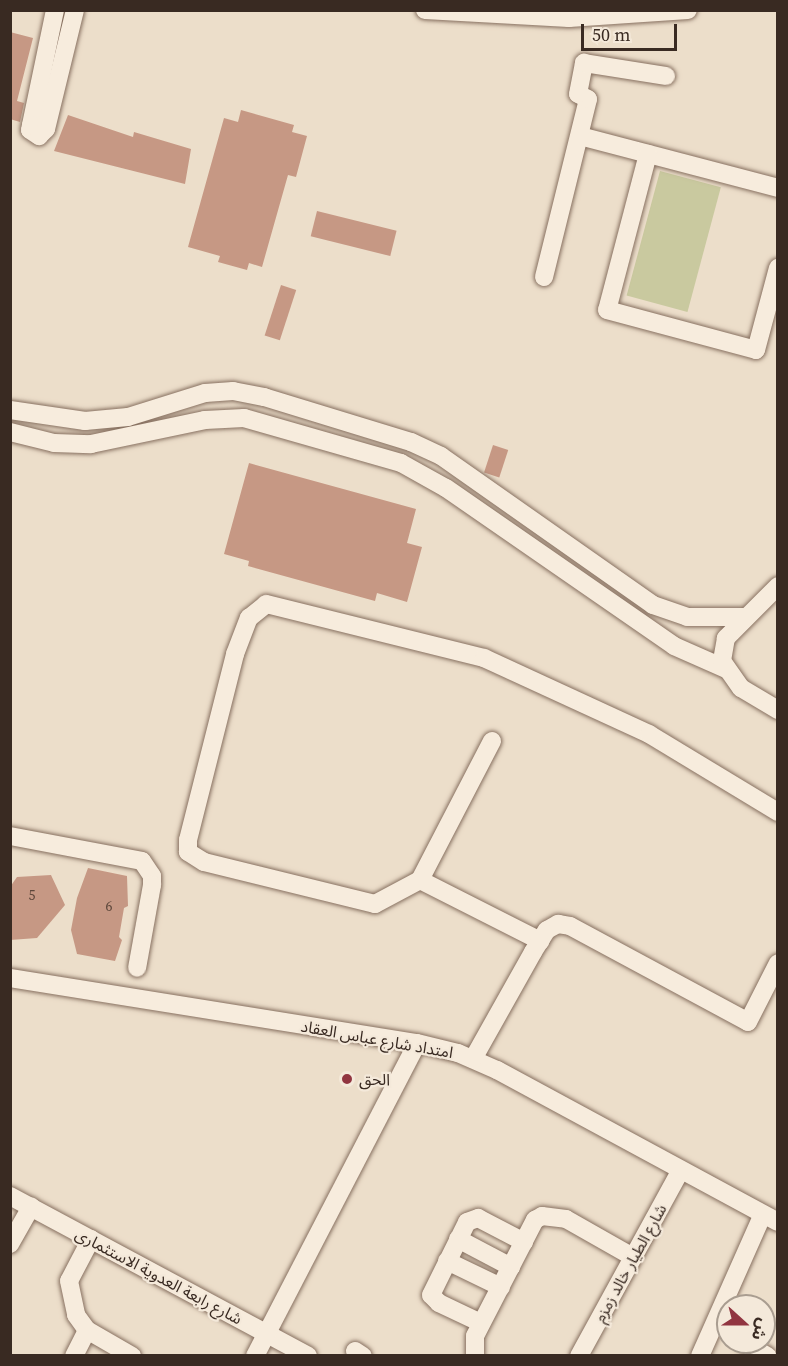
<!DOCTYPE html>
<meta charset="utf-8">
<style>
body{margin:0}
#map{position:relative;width:788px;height:1366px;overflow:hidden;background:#ecdeca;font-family:"Source Serif 4","Noto Sans Arabic",serif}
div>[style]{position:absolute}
.green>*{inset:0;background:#c9c99f;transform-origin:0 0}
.building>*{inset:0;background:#c69884;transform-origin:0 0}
.roads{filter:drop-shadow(0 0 2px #877060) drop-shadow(0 0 2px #877060)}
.minor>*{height:18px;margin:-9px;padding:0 9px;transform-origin:9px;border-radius:9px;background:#f7ecdd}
.dots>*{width:16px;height:16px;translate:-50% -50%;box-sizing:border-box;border:3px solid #f4e9da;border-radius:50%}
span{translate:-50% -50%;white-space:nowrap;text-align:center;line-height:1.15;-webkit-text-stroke:4.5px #f4e9da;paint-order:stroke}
.number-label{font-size:14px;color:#5c463a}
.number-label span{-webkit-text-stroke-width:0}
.street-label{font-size:16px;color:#392a22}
.poi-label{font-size:16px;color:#392a22}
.left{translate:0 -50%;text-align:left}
.frame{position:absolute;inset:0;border:12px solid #392a22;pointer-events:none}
.north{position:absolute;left:716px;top:1294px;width:60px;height:60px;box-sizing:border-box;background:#f4e9da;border:2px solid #a99d90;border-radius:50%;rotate:111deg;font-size:16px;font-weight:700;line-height:24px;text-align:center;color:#392a22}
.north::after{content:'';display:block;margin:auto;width:21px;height:27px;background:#913540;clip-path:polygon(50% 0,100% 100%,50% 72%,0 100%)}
.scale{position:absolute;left:581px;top:24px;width:96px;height:27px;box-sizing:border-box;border:3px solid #392a22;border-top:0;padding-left:8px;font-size:18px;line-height:21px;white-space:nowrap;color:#392a22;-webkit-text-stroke:4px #f4e9da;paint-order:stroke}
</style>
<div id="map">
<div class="green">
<div style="left:660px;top:171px;width:63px;height:129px;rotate:15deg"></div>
</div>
<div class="building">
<div style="clip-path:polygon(10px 32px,33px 38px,17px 101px,24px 103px,20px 122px,10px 119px)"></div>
<div style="clip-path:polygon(241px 110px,294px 125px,292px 132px,307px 136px,296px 177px,288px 175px,262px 267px,249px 263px,247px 270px,218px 262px,220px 256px,188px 247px,224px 118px,238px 122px)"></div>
<div style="clip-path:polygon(68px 115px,133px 137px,134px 132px,191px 149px,185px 184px,54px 151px)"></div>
<div style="left:317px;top:211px;width:82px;height:26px;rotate:14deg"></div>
<div style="left:281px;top:285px;width:16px;height:53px;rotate:18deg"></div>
<div style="left:493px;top:445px;width:16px;height:29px;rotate:18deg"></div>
<div style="clip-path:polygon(249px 463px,416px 509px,407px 543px,422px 547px,407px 602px,377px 593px,375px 601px,248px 566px,249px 561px,224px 554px)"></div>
<div style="clip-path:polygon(88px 868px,127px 876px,128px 906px,124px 908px,119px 937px,122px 940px,115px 961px,77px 954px,71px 930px,77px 898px)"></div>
<div style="clip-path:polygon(51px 875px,65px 905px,37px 938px,10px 940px,10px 887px,17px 877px)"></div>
</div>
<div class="roads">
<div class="minor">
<div style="left:55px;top:10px;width:117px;rotate:101.8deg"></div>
<div style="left:31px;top:125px;width:5px;rotate:101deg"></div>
<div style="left:30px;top:130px;width:11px;rotate:34deg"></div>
<div style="left:39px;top:136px;width:10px;rotate:-45deg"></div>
<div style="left:46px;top:129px;width:122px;rotate:-76.3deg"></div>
<div style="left:425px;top:10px;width:144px;rotate:3.2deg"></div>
<div style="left:569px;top:18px;width:119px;rotate:-3.8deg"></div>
<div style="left:580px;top:136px;width:205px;rotate:14.7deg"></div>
<div style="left:648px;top:154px;width:161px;rotate:104.7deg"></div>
<div style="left:607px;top:310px;width:154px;rotate:15deg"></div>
<div style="left:756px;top:350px;width:85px;rotate:-75deg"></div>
<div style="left:544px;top:277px;width:183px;rotate:-76.1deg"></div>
<div style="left:588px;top:99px;width:11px;rotate:-153deg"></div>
<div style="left:578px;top:94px;width:32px;rotate:-79deg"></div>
<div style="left:584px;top:63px;width:83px;rotate:9deg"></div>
<div style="left:10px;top:410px;width:76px;rotate:8.3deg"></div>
<div style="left:85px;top:421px;width:43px;rotate:-5.3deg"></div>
<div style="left:128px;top:417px;width:81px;rotate:-17.3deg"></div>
<div style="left:205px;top:393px;width:28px;rotate:-4deg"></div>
<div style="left:233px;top:391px;width:32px;rotate:11deg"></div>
<div style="left:264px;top:397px;width:154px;rotate:17deg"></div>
<div style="left:411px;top:442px;width:33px;rotate:25deg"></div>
<div style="left:441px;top:456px;width:259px;rotate:35.1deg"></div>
<div style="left:653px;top:605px;width:36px;rotate:19deg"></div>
<div style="left:687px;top:617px;width:59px"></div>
<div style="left:10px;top:432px;width:45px;rotate:14deg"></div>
<div style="left:54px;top:443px;width:37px;rotate:2deg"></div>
<div style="left:91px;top:444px;width:116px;rotate:-11.9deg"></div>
<div style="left:205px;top:420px;width:39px;rotate:-3deg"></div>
<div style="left:244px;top:418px;width:163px;rotate:16deg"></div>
<div style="left:401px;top:463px;width:51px;rotate:29.1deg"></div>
<div style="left:446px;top:488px;width:277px;rotate:34.7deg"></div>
<div style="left:674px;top:646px;width:57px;rotate:23.9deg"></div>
<div style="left:778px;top:586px;width:74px;rotate:135deg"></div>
<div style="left:726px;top:638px;width:23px;rotate:100deg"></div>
<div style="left:722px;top:661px;width:33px;rotate:55deg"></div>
<div style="left:741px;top:688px;width:43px;rotate:30.7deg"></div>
<div style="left:492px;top:741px;width:157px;rotate:117.4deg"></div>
<div style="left:420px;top:880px;width:51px;rotate:151.9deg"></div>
<div style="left:375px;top:904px;width:176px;rotate:-166.2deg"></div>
<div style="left:204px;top:862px;width:19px;rotate:-148deg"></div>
<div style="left:188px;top:852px;width:12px;rotate:-90deg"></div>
<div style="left:188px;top:840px;width:192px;rotate:-75.8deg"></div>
<div style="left:235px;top:654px;width:39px;rotate:-69deg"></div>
<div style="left:249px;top:618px;width:22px;rotate:-39deg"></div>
<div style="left:266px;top:604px;width:225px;rotate:13.9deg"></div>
<div style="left:484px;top:658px;width:182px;rotate:24.7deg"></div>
<div style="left:649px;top:734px;width:151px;rotate:31.2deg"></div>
<div style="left:10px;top:836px;width:134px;rotate:10.7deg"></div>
<div style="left:142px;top:861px;width:18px;rotate:56deg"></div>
<div style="left:152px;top:876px;width:9px;rotate:90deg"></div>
<div style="left:152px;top:885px;width:84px;rotate:100.2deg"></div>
<div style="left:420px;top:880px;width:135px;rotate:26.9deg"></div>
<div style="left:10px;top:978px;width:412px;rotate:9.1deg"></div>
<div style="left:417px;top:1043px;width:42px;rotate:13.7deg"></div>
<div style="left:458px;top:1053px;width:43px;rotate:23.6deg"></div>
<div style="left:497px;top:1070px;width:319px;rotate:28.4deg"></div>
<div style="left:473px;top:1059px;width:123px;rotate:-60.7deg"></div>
<div style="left:533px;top:952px;width:26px;rotate:-58deg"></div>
<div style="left:547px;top:930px;width:13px;rotate:-29deg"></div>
<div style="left:558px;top:924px;width:12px;rotate:9deg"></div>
<div style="left:570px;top:926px;width:202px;rotate:28.3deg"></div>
<div style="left:748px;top:1022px;width:66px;rotate:-63deg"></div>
<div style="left:10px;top:1196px;width:338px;rotate:28.2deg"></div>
<div style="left:91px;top:1239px;width:47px;rotate:117.6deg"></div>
<div style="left:69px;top:1281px;width:35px;rotate:78deg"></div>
<div style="left:76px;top:1315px;width:19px;rotate:54deg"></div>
<div style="left:87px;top:1330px;width:52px;rotate:30deg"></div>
<div style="left:458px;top:1239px;width:60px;rotate:27.8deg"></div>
<div style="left:10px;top:1244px;width:43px;rotate:-60.4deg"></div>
<div style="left:447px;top:1261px;width:60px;rotate:25.7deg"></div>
<div style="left:481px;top:1323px;width:47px;rotate:-154.5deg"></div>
<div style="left:439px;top:1303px;width:11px;rotate:-135deg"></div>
<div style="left:431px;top:1295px;width:81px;rotate:-63.7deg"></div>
<div style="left:467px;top:1222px;width:12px;rotate:-20deg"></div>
<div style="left:478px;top:1218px;width:52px;rotate:27.6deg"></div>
<div style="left:743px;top:1342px;width:28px;rotate:30deg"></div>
<div style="left:355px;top:1351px;width:9px;rotate:32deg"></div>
<div style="left:74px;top:1356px;width:29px;rotate:-63deg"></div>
<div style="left:255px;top:1356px;width:352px;rotate:-62.6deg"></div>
<div style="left:475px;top:1356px;width:20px;rotate:-90deg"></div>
<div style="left:475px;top:1336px;width:131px;rotate:-62.7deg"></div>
<div style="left:535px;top:1220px;width:8px;rotate:-30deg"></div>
<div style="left:542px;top:1216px;width:24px;rotate:7deg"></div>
<div style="left:566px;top:1219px;width:77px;rotate:29.6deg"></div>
<div style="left:579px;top:1356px;width:212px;rotate:-61.3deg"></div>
<div style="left:700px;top:1356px;width:155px;rotate:-66.1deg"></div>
</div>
</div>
<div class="dots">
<div style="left:347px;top:1079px;background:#913540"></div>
</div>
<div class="number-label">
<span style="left:32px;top:895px">5</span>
<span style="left:109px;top:906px">6</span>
</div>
<div class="street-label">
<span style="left:377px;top:1039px;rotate:10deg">امتداد شارع عباس العقاد</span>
<span style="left:630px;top:1263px;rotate:-61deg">شارع الطيار خالد زمزم</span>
<span style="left:159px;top:1276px;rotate:28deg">شارع رابعة العدوية الاستثمارى</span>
</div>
<div class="poi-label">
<span class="left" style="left:359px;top:1079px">الحق</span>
</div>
<div class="frame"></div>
<div class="north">ش</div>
<div class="scale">50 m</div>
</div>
